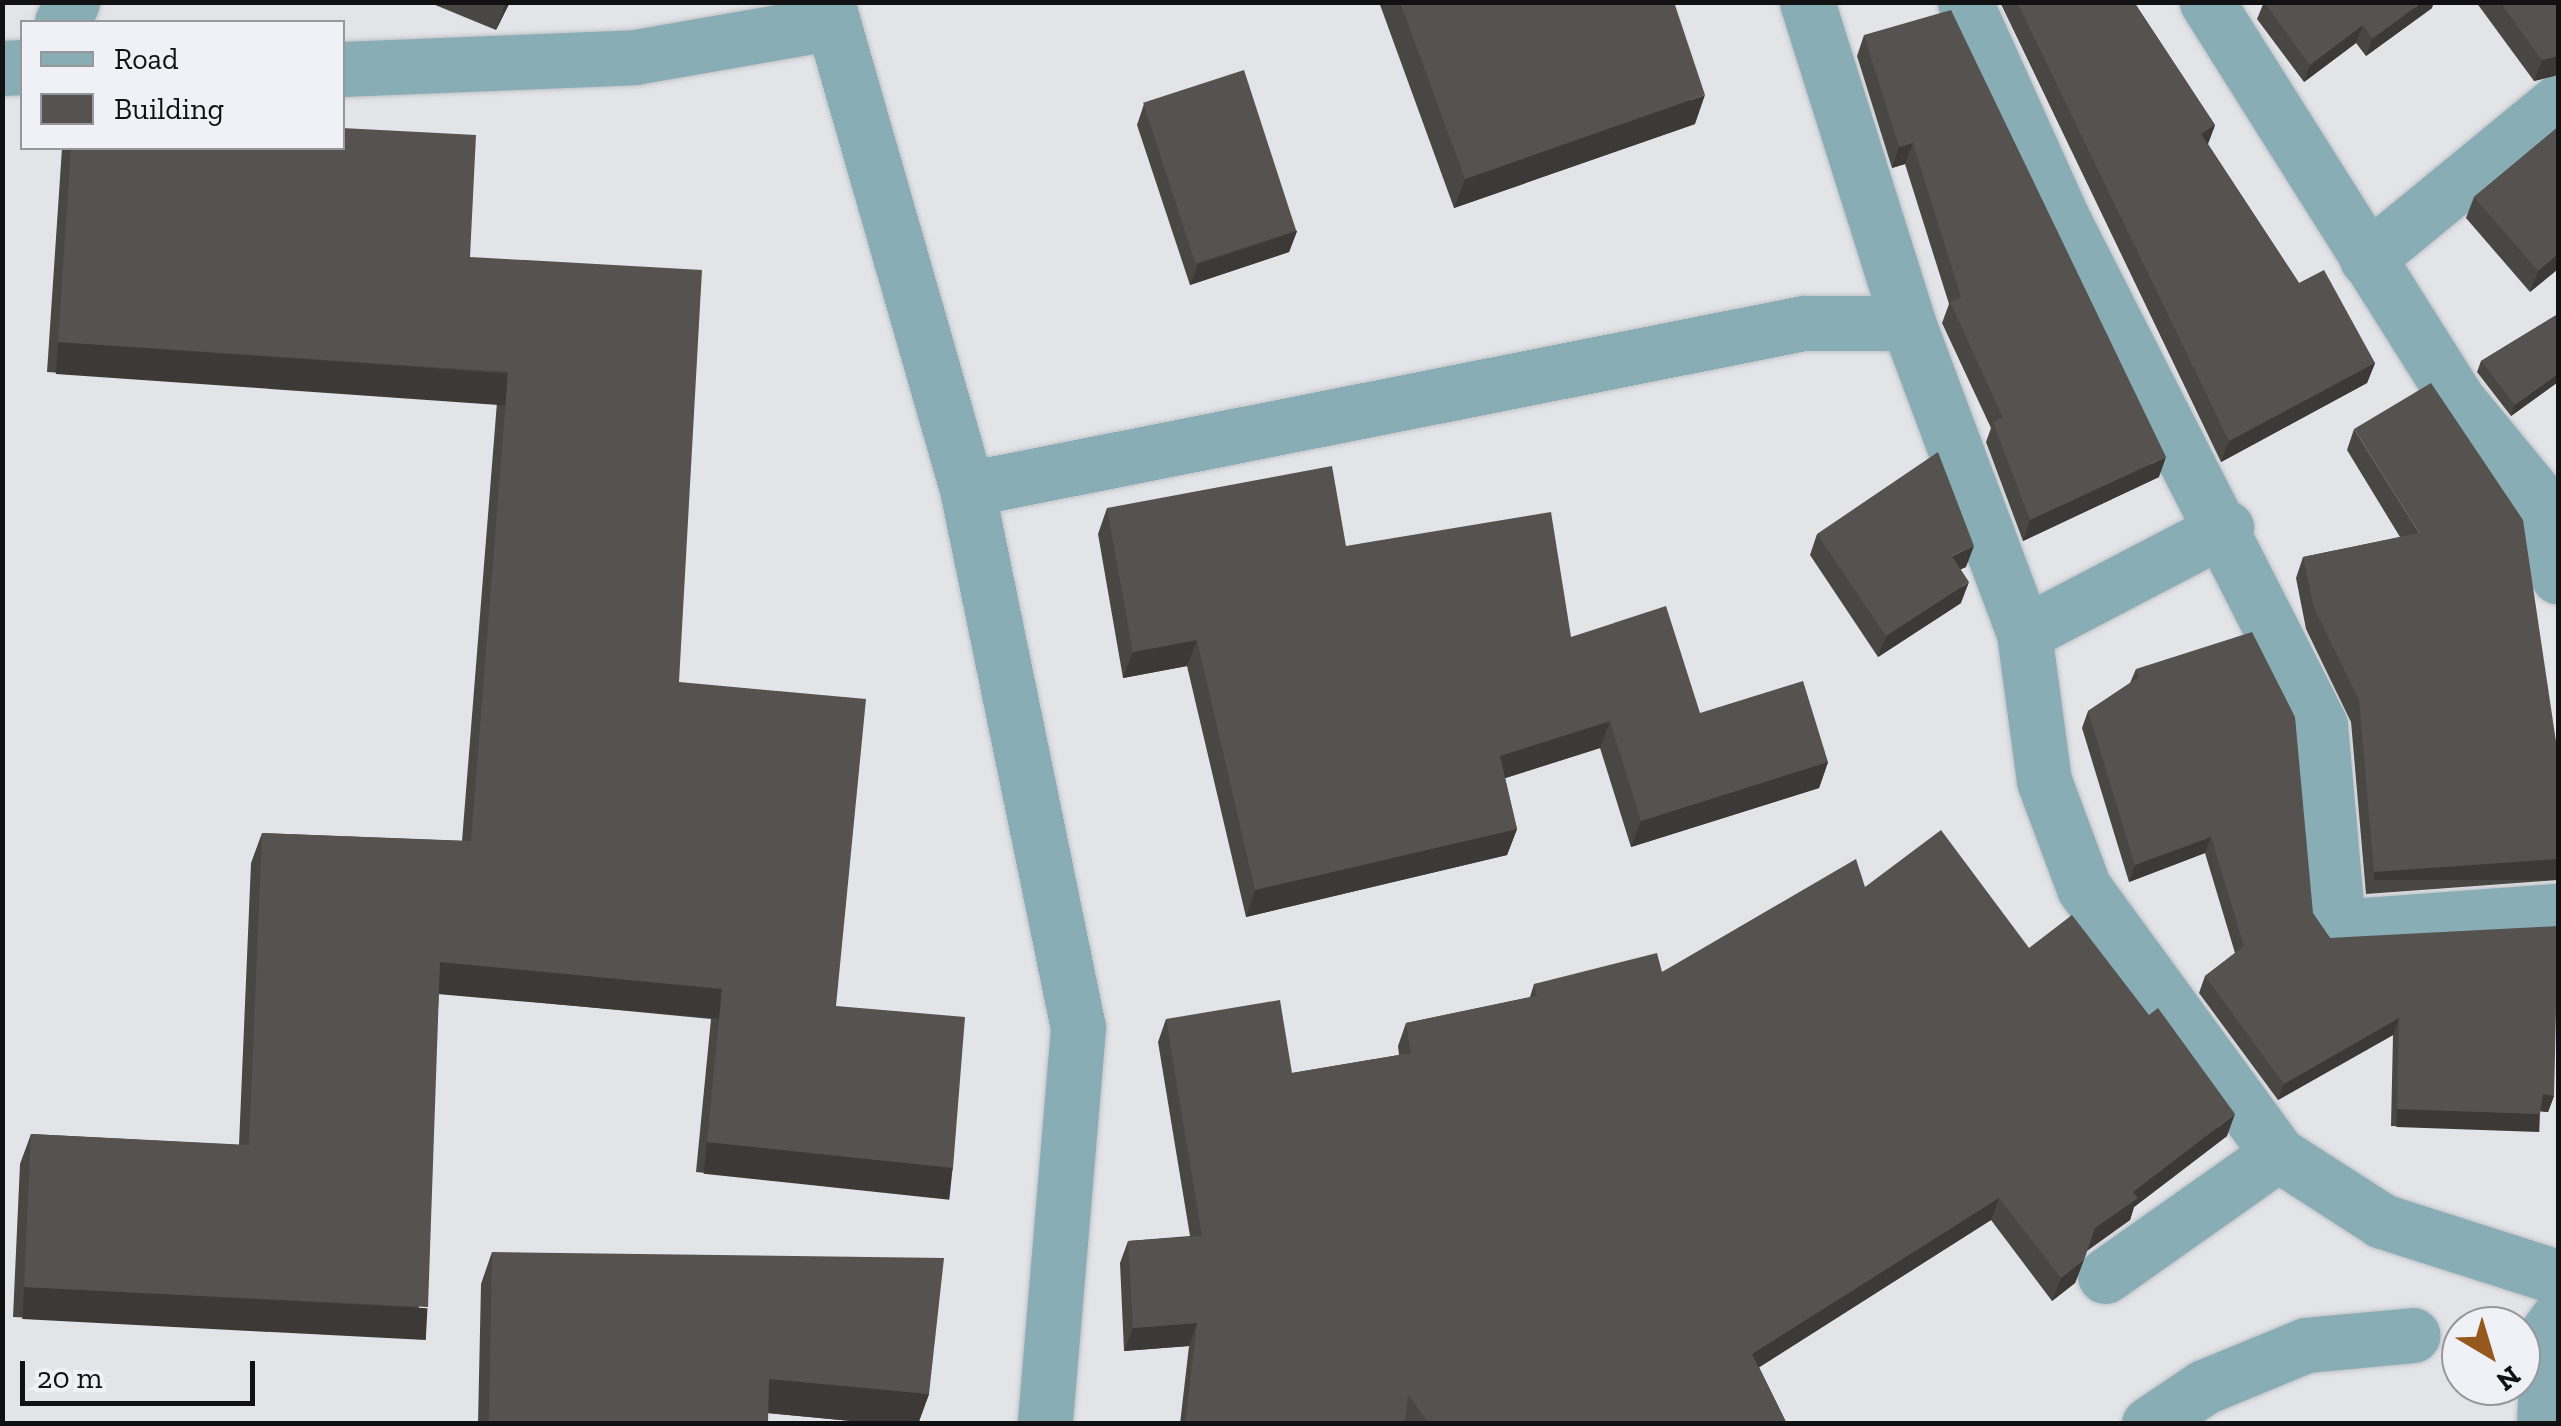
<!DOCTYPE html>
<style>
body{margin:0}
#map{position:relative;width:2561px;height:1426px;overflow:hidden;background:#e2e4e8;font-family:"Zilla Slab",serif}
div>[style]{position:absolute}
.roads{filter:drop-shadow(0 0 2px #c1c2c6) drop-shadow(0 0 2px #c1c2c6)}
.minor>*{height:55px;margin:-27.5px;padding:0 27.5px;transform-origin:27.5px;border-radius:27.5px;background:#89adb5}
.wall>*{inset:0;background:#494744}
.shaded-wall>*{inset:0;background:#3c3937;transform-origin:0 0}
.building>*{inset:0;background:#55524f;transform-origin:0 0}
span{translate:-50% -50%;white-space:nowrap;text-align:center;line-height:1.15;-webkit-text-stroke:10px #f0f1f6;paint-order:stroke}
.frame{position:absolute;inset:0;border:5px solid #111113;pointer-events:none}
.legend{position:absolute;left:20px;top:20px;width:325px;height:130px;box-sizing:border-box;background:#f0f1f6;border:2px solid #97979b;margin:0;padding:12px 18px;list-style:none;font-size:30px;color:#111113}
.legend li{display:flex;align-items:center;gap:20px;height:50px}
.legend b{width:50px;border:2px solid #97979b}
.north{position:absolute;left:2441px;top:1306px;width:100px;height:100px;box-sizing:border-box;background:#f0f1f6;border:2px solid #97979b;border-radius:50%;rotate:142deg;font-size:28px;font-weight:700;line-height:40px;text-align:center;color:#111113}
.north::after{content:'';display:block;margin:auto;width:35px;height:45px;background:#96591d;clip-path:polygon(50% 0,100% 100%,50% 72%,0 100%)}
.scale{position:absolute;left:20px;top:1361px;width:235px;height:45px;box-sizing:border-box;border:5px solid #111113;border-top:0;padding-left:12px;font-size:30px;line-height:35px;white-space:nowrap;color:#111113;-webkit-text-stroke:8px #f0f1f6;paint-order:stroke}
</style>
<div id="map">
<div class="roads">
<div class="minor">
<div style="left:827px;top:2px;width:507px;rotate:73.96deg"></div>
<div style="left:967px;top:489px;width:550px;rotate:78.36deg"></div>
<div style="left:1078px;top:1028px;width:397px;rotate:94.8deg"></div>
<div style="left:1807px;top:2px;width:337px;rotate:72.5deg"></div>
<div style="left:1908px;top:323px;width:331px;rotate:69.5deg"></div>
<div style="left:2024px;top:633px;width:149px;rotate:82.3deg"></div>
<div style="left:2044px;top:781px;width:114px;rotate:69.5deg"></div>
<div style="left:2084px;top:888px;width:329px;rotate:53.9deg"></div>
<div style="left:2278px;top:1154px;width:124px;rotate:32.8deg"></div>
<div style="left:2382px;top:1221px;width:185px;rotate:17.7deg"></div>
<div style="left:1965px;top:2px;width:237px;rotate:65.8deg"></div>
<div style="left:2062px;top:218px;width:569px;rotate:63.03deg"></div>
<div style="left:2320px;top:725px;width:203px;rotate:84.9deg"></div>
<div style="left:2338px;top:927px;width:221px;rotate:-4.2deg"></div>
<div style="left:2207px;top:2px;width:468px;rotate:57.8deg"></div>
<div style="left:2456px;top:398px;width:137px;rotate:50.6deg"></div>
<div style="left:2543px;top:504px;width:74px;rotate:78.2deg"></div>
<div style="left:62px;top:22px;width:22px;rotate:-63deg"></div>
<div style="left:2px;top:68px;width:20px;rotate:-3deg"></div>
<div style="left:342px;top:69px;width:293px;rotate:-2.3deg"></div>
<div style="left:635px;top:57px;width:197px;rotate:-9.9deg"></div>
<div style="left:2367px;top:259px;width:247px;rotate:-39.4deg"></div>
<div style="left:967px;top:489px;width:853px;rotate:-11.22deg"></div>
<div style="left:1804px;top:323px;width:104px"></div>
<div style="left:2024px;top:633px;width:228px;rotate:-27.5deg"></div>
<div style="left:2105px;top:1276px;width:212px;rotate:-35.2deg"></div>
<div style="left:2149px;top:1424px;width:66px;rotate:-33.9deg"></div>
<div style="left:2204px;top:1387px;width:110px;rotate:-22.4deg"></div>
<div style="left:2306px;top:1345px;width:107px;rotate:-5.3deg"></div>
<div style="left:2544px;top:1424px;width:92px;rotate:-87.5deg"></div>
<div style="left:2548px;top:1332px;width:17px;rotate:-54deg"></div>
</div>
</div>
<div class="wall">
<div style="clip-path:polygon(428px 2px,510px 2px,496px 30px)"></div>
<div style="clip-path:polygon(1379px 2px,1674px 2px,1695px 124px,1454px 208px)"></div>
<div style="clip-path:polygon(2000px 2px,2134px 2px,2215px 125px,2208px 144px,2299px 283px,2375px 363px,2367px 383px,2221px 462px)"></div>
<div style="clip-path:polygon(2264px 2px,2432px 8px,2366px 56px,2356px 43px,2304px 82px,2257px 19px)"></div>
<div style="clip-path:polygon(2476px 2px,2558px 2px,2558px 75px,2534px 81px)"></div>
<div style="clip-path:polygon(1864px 35px,2159px 477px,2023px 541px,1986px 442px,1991px 428px,1942px 323px,1949px 304px,1905px 164px,1892px 168px,1857px 56px)"></div>
<div style="clip-path:polygon(1144px 104px,1297px 231px,1289px 252px,1190px 285px,1137px 125px)"></div>
<div style="clip-path:polygon(2558px 127px,2558px 269px,2530px 292px,2466px 218px,2474px 197px)"></div>
<div style="clip-path:polygon(62px 148px,342px 148px,470px 257px,836px 1006px,953px 1168px,942px 1198px,696px 1172px,711px 1019px,439px 993px,417px 1337px,13px 1317px,20px 1164px,31px 1134px,239px 1145px,251px 863px,262px 833px,462px 841px,497px 402px,47px 372px)"></div>
<div style="clip-path:polygon(2558px 314px,2558px 382px,2511px 416px,2477px 372px,2481px 361px)"></div>
<div style="clip-path:polygon(2354px 429px,2558px 755px,2558px 880px,2366px 894px,2351px 722px,2306px 629px,2296px 578px,2303px 557px,2400px 537px,2347px 450px)"></div>
<div style="clip-path:polygon(1107px 508px,1346px 546px,1571px 637px,1700px 713px,1828px 762px,1819px 788px,1631px 847px,1600px 748px,1505px 778px,1517px 829px,1507px 855px,1246px 917px,1187px 666px,1123px 678px,1098px 534px)"></div>
<div style="clip-path:polygon(1817px 534px,1966px 567px,1961px 569px,1961px 603px,1878px 657px,1810px 555px)"></div>
<div style="clip-path:polygon(2136px 669px,2330px 938px,2554px 1096px,2548px 1112px,2540px 1111px,2534px 1131px,2391px 1126px,2393px 1035px,2278px 1100px,2199px 993px,2205px 976px,2235px 953px,2205px 853px,2129px 882px,2082px 728px,2088px 711px,2130px 683px)"></div>
<div style="clip-path:polygon(1865px 887px,2029px 948px,2227px 1136px,2134px 1207px,2130px 1220px,2087px 1251px,2075px 1283px,2052px 1301px,1991px 1220px,1759px 1367px,1787px 1424px,1180px 1424px,1189px 1346px,1124px 1351px,1120px 1263px,1128px 1241px,1190px 1236px,1158px 1042px,1166px 1019px,1292px 1073px,1399px 1055px,1398px 1046px,1406px 1023px,1530px 997px,1534px 984px,1662px 972px)"></div>
<div style="clip-path:polygon(492px 1252px,929px 1394px,918px 1424px,883px 1424px,768px 1413px,768px 1424px,478px 1424px,481px 1284px)"></div>
</div>
<div class="shaded-wall">
<div style="clip-path:polygon(506px 2px,510px 2px,496px 30px)"></div>
<div style="clip-path:polygon(2422px 2px,2434px 2px,2432px 8px,2366px 56px,2372px 39px)"></div>
<div style="clip-path:polygon(2363px 25px,2356px 43px,2304px 82px,2310px 65px)"></div>
<div style="clip-path:polygon(2558px 56px,2558px 75px,2534px 81px,2542px 60px)"></div>
<div style="clip-path:polygon(1705px 95px,1695px 124px,1454px 208px,1465px 179px)"></div>
<div style="clip-path:polygon(2215px 125px,2207px 146px,2201px 134px)"></div>
<div style="clip-path:polygon(1913px 143px,1905px 164px,1892px 168px,1899px 147px)"></div>
<div style="clip-path:polygon(1297px 231px,1289px 252px,1190px 285px,1198px 264px)"></div>
<div style="clip-path:polygon(2558px 254px,2558px 269px,2530px 292px,2538px 271px)"></div>
<div style="left:58px;top:342px;width:451px;height:32px;rotate:4deg"></div>
<div style="clip-path:polygon(2375px 363px,2367px 383px,2221px 462px,2229px 441px)"></div>
<div style="clip-path:polygon(2558px 374px,2558px 382px,2511px 416px,2515px 405px)"></div>
<div style="clip-path:polygon(2166px 457px,2159px 477px,2023px 541px,2030px 520px)"></div>
<div style="clip-path:polygon(1974px 546px,1966px 567px,1944px 577px,1952px 556px)"></div>
<div style="clip-path:polygon(1969px 582px,1961px 603px,1878px 657px,1886px 636px)"></div>
<div style="clip-path:polygon(1197px 640px,1187px 666px,1123px 678px,1133px 652px)"></div>
<div style="clip-path:polygon(1610px 721px,1600px 748px,1490px 783px,1500px 756px)"></div>
<div style="clip-path:polygon(1828px 762px,1819px 788px,1631px 847px,1641px 821px)"></div>
<div style="clip-path:polygon(1517px 829px,1507px 855px,1246px 917px,1255px 890px)"></div>
<div style="clip-path:polygon(2211px 837px,2205px 853px,2129px 882px,2135px 865px)"></div>
<div style="left:2558px;top:859px;width:21px;height:184px;rotate:90deg"></div>
<div style="left:440px;top:962px;width:283px;height:32px;rotate:5deg"></div>
<div style="clip-path:polygon(2399px 1018px,2393px 1035px,2278px 1100px,2284px 1084px)"></div>
<div style="clip-path:polygon(2543px 1094px,2554px 1096px,2548px 1112px,2537px 1111px)"></div>
<div style="left:2397px;top:1109px;width:143px;height:18px;rotate:2deg"></div>
<div style="clip-path:polygon(2235px 1114px,2227px 1136px,2134px 1207px,2130px 1220px,2086px 1251px,2095px 1228px,2133px 1192px)"></div>
<div style="left:707px;top:1142px;width:247px;height:32px;rotate:6deg"></div>
<div style="clip-path:polygon(1999px 1198px,1991px 1220px,1744px 1377px,1752px 1354px)"></div>
<div style="clip-path:polygon(2084px 1260px,2075px 1283px,2052px 1301px,2061px 1278px)"></div>
<div style="left:24px;top:1287px;width:404px;height:32px;rotate:3deg"></div>
<div style="clip-path:polygon(1197px 1323px,1189px 1346px,1124px 1351px,1133px 1328px)"></div>
<div style="clip-path:polygon(769px 1379px,929px 1394px,918px 1424px,883px 1424px,757px 1412px)"></div>
</div>
<div class="building">
<div style="clip-path:polygon(1400px 2px,1674px 2px,1705px 95px,1465px 179px)"></div>
<div style="clip-path:polygon(2017px 2px,2134px 2px,2215px 125px,2201px 134px,2299px 283px,2324px 270px,2375px 363px,2229px 441px)"></div>
<div style="clip-path:polygon(2264px 2px,2422px 2px,2372px 39px,2363px 25px,2310px 65px)"></div>
<div style="clip-path:polygon(2500px 2px,2558px 2px,2558px 56px,2542px 60px)"></div>
<div style="clip-path:polygon(1951px 10px,2166px 457px,2030px 520px,1993px 422px,2003px 418px,1950px 302px,1961px 297px,1913px 143px,1899px 147px,1864px 35px)"></div>
<div style="left:1244px;top:70px;width:169px;height:106px;rotate:72deg"></div>
<div style="clip-path:polygon(2558px 127px,2558px 254px,2538px 271px,2474px 197px)"></div>
<div style="clip-path:polygon(342px 128px,476px 135px,470px 257px,702px 270px,679px 682px,866px 699px,836px 1006px,965px 1017px,953px 1168px,707px 1142px,722px 989px,440px 962px,428px 1307px,24px 1287px,31px 1134px,249px 1145px,262px 833px,471px 841px,508px 372px,58px 342px,71px 148px,342px 148px)"></div>
<div style="clip-path:polygon(2558px 314px,2558px 374px,2515px 405px,2481px 361px)"></div>
<div style="clip-path:polygon(2431px 383px,2523px 520px,2558px 755px,2558px 859px,2374px 872px,2359px 700px,2314px 608px,2303px 557px,2419px 533px,2354px 429px)"></div>
<div style="clip-path:polygon(1938px 452px,1974px 546px,1952px 556px,1969px 582px,1886px 636px,1817px 534px)"></div>
<div style="clip-path:polygon(1332px 466px,1346px 546px,1551px 512px,1571px 637px,1666px 606px,1700px 713px,1803px 681px,1828px 762px,1641px 821px,1610px 721px,1500px 756px,1517px 829px,1255px 890px,1197px 640px,1133px 652px,1107px 508px)"></div>
<div style="clip-path:polygon(2252px 632px,2295px 717px,2313px 913px,2330px 938px,2558px 926px,2554px 1096px,2543px 1094px,2540px 1114px,2397px 1109px,2399px 1018px,2284px 1084px,2205px 976px,2244px 946px,2211px 837px,2135px 865px,2088px 711px,2139px 677px,2136px 669px)"></div>
<div style="clip-path:polygon(1941px 830px,2029px 948px,2072px 915px,2149px 1015px,2158px 1008px,2235px 1114px,2133px 1192px,2138px 1198px,2095px 1228px,2084px 1260px,2061px 1278px,1999px 1198px,1752px 1354px,1787px 1424px,1429px 1424px,1408px 1394px,1405px 1424px,1185px 1424px,1197px 1323px,1133px 1328px,1128px 1241px,1202px 1236px,1166px 1019px,1280px 1000px,1292px 1073px,1411px 1053px,1406px 1023px,1537px 996px,1534px 984px,1657px 953px,1662px 972px,1856px 859px,1865px 887px)"></div>
<div style="clip-path:polygon(492px 1252px,944px 1258px,929px 1394px,769px 1379px,768px 1424px,489px 1424px)"></div>
</div>
<div class="frame"></div>
<ul class="legend">
<li><b style="height:12px;background:#89adb5"></b>Road</li>
<li><b style="height:28px;background:#55524f"></b>Building</li>
</ul>
<div class="north">N</div>
<div class="scale">20 m</div>
</div>
